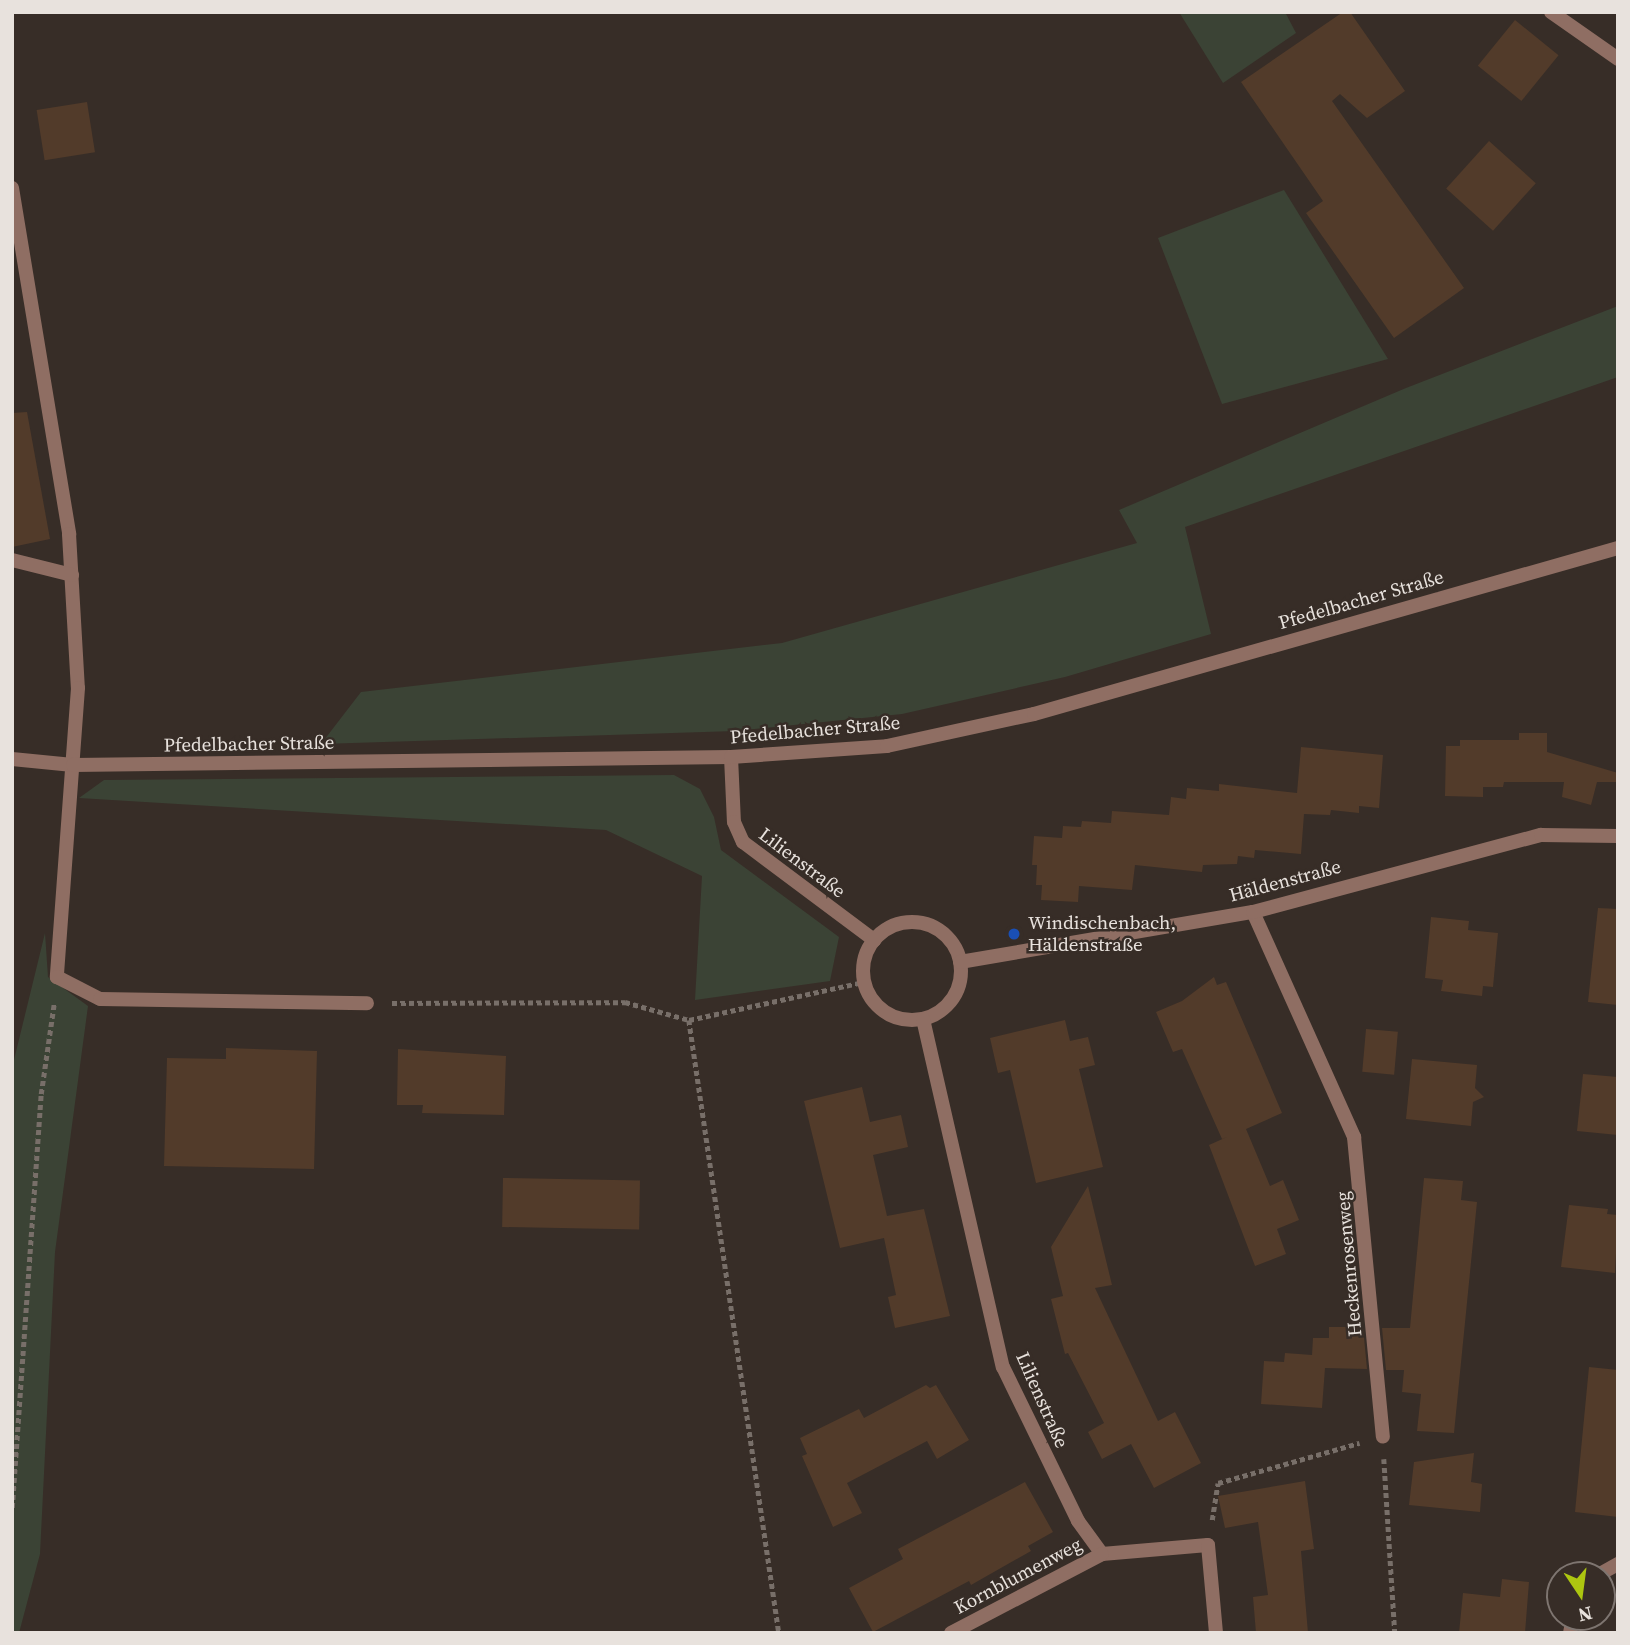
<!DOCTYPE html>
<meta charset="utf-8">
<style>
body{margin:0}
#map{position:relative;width:1630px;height:1645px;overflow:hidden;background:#372d27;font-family:"Source Serif 4",serif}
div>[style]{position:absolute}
.green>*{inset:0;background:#3b4335}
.building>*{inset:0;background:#523b2a;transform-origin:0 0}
.path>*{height:4.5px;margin-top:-2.25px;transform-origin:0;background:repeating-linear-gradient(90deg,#786f69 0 5px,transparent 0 8.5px)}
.service>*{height:14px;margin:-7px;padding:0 7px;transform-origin:7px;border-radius:7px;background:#8f6e63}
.minor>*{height:14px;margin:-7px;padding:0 7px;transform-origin:7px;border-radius:7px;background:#8f6e63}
.minor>.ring{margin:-7px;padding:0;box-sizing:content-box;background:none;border:14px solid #8f6e63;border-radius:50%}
.tertiary>*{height:14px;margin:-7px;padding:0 7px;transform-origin:7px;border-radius:7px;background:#8f6e63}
.dots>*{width:19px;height:19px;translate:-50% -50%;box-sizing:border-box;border:4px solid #372d27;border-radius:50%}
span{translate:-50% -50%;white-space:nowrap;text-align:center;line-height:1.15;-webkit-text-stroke:5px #372d27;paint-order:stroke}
.street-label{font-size:19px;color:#e8e2dd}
.poi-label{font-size:19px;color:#e8e2dd}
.left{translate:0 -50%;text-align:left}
.frame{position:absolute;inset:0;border:14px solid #e8e2dd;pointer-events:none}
.north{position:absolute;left:1546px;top:1561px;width:70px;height:70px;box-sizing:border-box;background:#372d27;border:2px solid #7e7570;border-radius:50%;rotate:167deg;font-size:19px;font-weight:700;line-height:28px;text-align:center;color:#e8e2dd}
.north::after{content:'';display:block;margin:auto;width:24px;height:32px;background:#adc610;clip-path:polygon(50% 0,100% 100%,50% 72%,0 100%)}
</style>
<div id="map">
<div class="green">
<div style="clip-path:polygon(1179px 12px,1285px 12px,1296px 33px,1223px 83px)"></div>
<div style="clip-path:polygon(1284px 190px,1388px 359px,1222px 404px,1158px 238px)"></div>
<div style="clip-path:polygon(1618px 306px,1618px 377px,1185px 527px,1211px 634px,1065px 677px,902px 714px,735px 731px,321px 744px,361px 692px,782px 643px,1137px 543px,1119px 510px,1406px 388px)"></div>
<div style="clip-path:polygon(674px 775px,700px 789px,714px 817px,721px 850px,839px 937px,830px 981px,695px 1000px,702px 876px,606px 830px,79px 798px,104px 780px)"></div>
<div style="clip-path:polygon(45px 933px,48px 977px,88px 1006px,55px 1252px,40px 1554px,19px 1633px,12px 1633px,12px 1068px)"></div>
</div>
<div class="building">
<div style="clip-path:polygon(1343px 12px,1350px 12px,1405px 91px,1367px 118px,1340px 94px,1332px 101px,1464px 288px,1394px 338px,1306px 213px,1323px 201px,1241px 82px)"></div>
<div style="left:1515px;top:20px;width:56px;height:59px;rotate:39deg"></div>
<div style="left:87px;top:102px;width:51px;height:51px;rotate:81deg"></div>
<div style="left:1489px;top:141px;width:63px;height:64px;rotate:42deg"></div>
<div style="clip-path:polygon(27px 412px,50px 539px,12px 547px,12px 413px)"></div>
<div style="clip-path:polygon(1519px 733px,1547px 733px,1547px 752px,1618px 773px,1618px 782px,1597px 782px,1591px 805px,1562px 797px,1564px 782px,1504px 782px,1503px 787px,1483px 787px,1483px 797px,1445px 796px,1446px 746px,1460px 746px,1460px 740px,1519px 740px)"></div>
<div style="clip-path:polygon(1301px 747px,1383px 755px,1379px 808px,1359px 806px,1359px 813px,1331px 810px,1330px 815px,1304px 814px,1301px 854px,1255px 850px,1254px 858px,1238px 856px,1237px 864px,1203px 865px,1202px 872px,1135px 865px,1132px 890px,1079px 886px,1078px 902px,1041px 900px,1042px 885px,1036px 885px,1037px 865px,1032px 865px,1034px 836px,1062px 838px,1063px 826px,1081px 827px,1082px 821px,1111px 823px,1112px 811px,1169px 815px,1171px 797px,1186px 799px,1187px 788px,1219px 791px,1219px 784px,1297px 793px)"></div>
<div style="clip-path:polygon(1598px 908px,1618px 909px,1618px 1005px,1588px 1002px)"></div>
<div style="clip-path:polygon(1431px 917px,1469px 921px,1468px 930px,1498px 933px,1493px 987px,1483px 986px,1482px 996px,1441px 991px,1443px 980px,1425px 978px)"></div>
<div style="clip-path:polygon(1214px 977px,1217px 985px,1226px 982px,1282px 1113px,1246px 1129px,1270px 1186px,1283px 1180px,1299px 1220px,1277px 1229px,1286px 1254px,1255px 1266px,1209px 1145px,1227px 1137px,1222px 1139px,1182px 1049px,1173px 1052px,1156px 1012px,1182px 1001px)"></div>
<div style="clip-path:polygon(1065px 1020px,1070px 1041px,1088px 1037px,1095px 1065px,1079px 1069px,1103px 1167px,1036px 1183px,1010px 1070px,998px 1073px,990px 1038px)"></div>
<div style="left:1366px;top:1029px;width:32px;height:43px;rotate:5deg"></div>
<div style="clip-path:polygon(226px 1048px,317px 1051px,314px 1169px,164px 1166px,167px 1058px,226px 1059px)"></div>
<div style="clip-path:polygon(398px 1049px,506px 1056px,504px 1115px,422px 1113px,423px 1105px,397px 1105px)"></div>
<div style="clip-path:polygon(1412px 1059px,1477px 1065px,1475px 1088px,1484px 1097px,1473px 1102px,1471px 1126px,1406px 1119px)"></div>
<div style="clip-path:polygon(1583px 1074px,1618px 1077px,1618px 1135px,1577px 1131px)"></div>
<div style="clip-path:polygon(862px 1087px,870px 1122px,901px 1115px,908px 1147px,873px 1155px,887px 1216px,924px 1209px,950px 1316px,895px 1328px,888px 1297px,896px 1295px,884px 1238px,840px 1248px,804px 1101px)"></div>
<div style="left:503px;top:1178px;width:137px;height:49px;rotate:1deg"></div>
<div style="clip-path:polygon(1424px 1178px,1463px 1181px,1461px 1200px,1477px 1202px,1454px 1433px,1417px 1431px,1421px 1394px,1402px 1392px,1404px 1370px,1386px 1370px,1382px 1328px,1410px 1328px)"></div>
<div style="clip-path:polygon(1088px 1186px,1112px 1285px,1095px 1288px,1158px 1421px,1175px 1412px,1201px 1463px,1154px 1488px,1131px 1444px,1102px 1459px,1088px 1432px,1104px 1423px,1068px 1353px,1065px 1354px,1051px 1299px,1063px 1296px,1051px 1247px)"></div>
<div style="clip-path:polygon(1569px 1205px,1608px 1209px,1607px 1214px,1618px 1215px,1615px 1273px,1561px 1267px)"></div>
<div style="clip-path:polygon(1329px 1327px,1363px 1327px,1367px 1369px,1325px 1368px,1322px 1408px,1261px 1404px,1264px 1361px,1284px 1362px,1285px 1353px,1312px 1355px,1313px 1338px,1329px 1338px)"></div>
<div style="clip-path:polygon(1589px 1367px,1618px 1370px,1618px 1517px,1575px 1512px)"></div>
<div style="clip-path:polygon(926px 1385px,930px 1388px,936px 1385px,969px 1440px,937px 1459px,927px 1441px,847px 1483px,862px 1513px,833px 1527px,802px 1456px,807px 1454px,800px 1438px,859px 1409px,864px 1418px)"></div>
<div style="clip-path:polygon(1474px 1453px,1471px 1482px,1482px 1484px,1480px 1512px,1409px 1505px,1414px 1462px)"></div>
<div style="clip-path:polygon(1305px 1481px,1314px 1549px,1301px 1551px,1308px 1633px,1256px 1633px,1253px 1597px,1268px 1595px,1258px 1522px,1225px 1528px,1218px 1496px)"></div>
<div style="clip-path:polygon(1025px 1482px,1053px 1532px,1028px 1546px,1031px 1551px,971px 1585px,969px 1581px,873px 1632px,849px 1588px,903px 1559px,898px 1549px)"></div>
<div style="clip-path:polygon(1502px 1579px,1529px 1582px,1525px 1633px,1459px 1633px,1463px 1593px,1500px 1597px)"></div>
</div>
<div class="path">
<div style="left:392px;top:1003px;width:233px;rotate:-0.2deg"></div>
<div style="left:625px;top:1002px;width:66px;rotate:15.7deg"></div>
<div style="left:689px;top:1020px;width:179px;rotate:-12.3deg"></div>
<div style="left:689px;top:1020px;width:620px;rotate:81.65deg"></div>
<div style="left:1384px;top:1459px;width:174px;rotate:86.4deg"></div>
<div style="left:12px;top:1508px;width:415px;rotate:-86deg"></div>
<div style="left:41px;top:1094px;width:91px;rotate:-81.8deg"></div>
<div style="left:1212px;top:1520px;width:37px;rotate:-81deg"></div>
<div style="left:1218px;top:1483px;width:147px;rotate:-15.8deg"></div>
</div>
<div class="service">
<div style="left:12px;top:188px;width:351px;rotate:80.6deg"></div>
<div style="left:69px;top:534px;width:154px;rotate:86.7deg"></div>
<div style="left:78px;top:688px;width:290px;rotate:94.2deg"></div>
<div style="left:57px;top:977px;width:48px;rotate:27.1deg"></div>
<div style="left:100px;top:999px;width:267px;rotate:0.9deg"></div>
<div style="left:12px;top:560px;width:62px;rotate:14deg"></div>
</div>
<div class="minor">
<div style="left:1551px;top:12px;width:82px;rotate:35deg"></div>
<div style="left:731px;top:757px;width:65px;rotate:87.4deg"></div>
<div style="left:734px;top:822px;width:22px;rotate:66deg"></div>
<div style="left:743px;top:842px;width:164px;rotate:36.8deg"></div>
<div style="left:1253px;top:912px;width:247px;rotate:65.8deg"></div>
<div style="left:1354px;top:1137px;width:301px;rotate:84.5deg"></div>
<div class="ring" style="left:863px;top:922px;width:84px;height:84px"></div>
<div style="left:960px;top:962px;width:297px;rotate:-9.7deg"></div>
<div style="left:1253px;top:912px;width:298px;rotate:-15deg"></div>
<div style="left:1541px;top:835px;width:77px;rotate:0.7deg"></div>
<div style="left:923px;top:1019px;width:357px;rotate:77.1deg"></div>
<div style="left:1003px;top:1367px;width:171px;rotate:64deg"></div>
<div style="left:1078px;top:1521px;width:41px;rotate:54deg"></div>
<div style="left:1102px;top:1554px;width:106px;rotate:-4.9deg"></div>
<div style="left:1208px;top:1545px;width:88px;rotate:84.8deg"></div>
<div style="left:1598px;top:1575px;width:23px;rotate:-29deg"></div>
<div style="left:951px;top:1633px;width:170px;rotate:-27.6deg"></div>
<div style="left:1570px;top:1633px;width:16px;rotate:-79deg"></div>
</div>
<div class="tertiary">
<div style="left:12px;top:759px;width:61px;rotate:5.6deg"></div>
<div style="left:73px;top:765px;width:658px;rotate:-0.7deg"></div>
<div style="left:731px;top:757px;width:156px;rotate:-4deg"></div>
<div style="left:887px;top:746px;width:150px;rotate:-12.3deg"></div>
<div style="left:1034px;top:714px;width:607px;rotate:-15.87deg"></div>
</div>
<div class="dots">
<div style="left:1014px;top:934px;background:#1a4fb4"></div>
</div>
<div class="street-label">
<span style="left:1361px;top:600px;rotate:-16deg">Pfedelbacher Straße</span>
<span style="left:815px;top:730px;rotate:-5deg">Pfedelbacher Straße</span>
<span style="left:249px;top:744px;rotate:-1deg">Pfedelbacher Straße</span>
<span style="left:802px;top:863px;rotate:37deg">Lilienstraße</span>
<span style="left:1285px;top:881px;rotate:-15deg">Häldenstraße</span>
<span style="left:1349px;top:1264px;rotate:-95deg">Heckenrosenweg</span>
<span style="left:1042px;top:1400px;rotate:66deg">Lilienstraße</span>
<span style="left:1018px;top:1576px;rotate:-28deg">Kornblumenweg</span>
</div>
<div class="poi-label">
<span class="left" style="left:1028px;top:934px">Windischenbach,<br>Häldenstraße</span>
</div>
<div class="frame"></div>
<div class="north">N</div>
</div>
